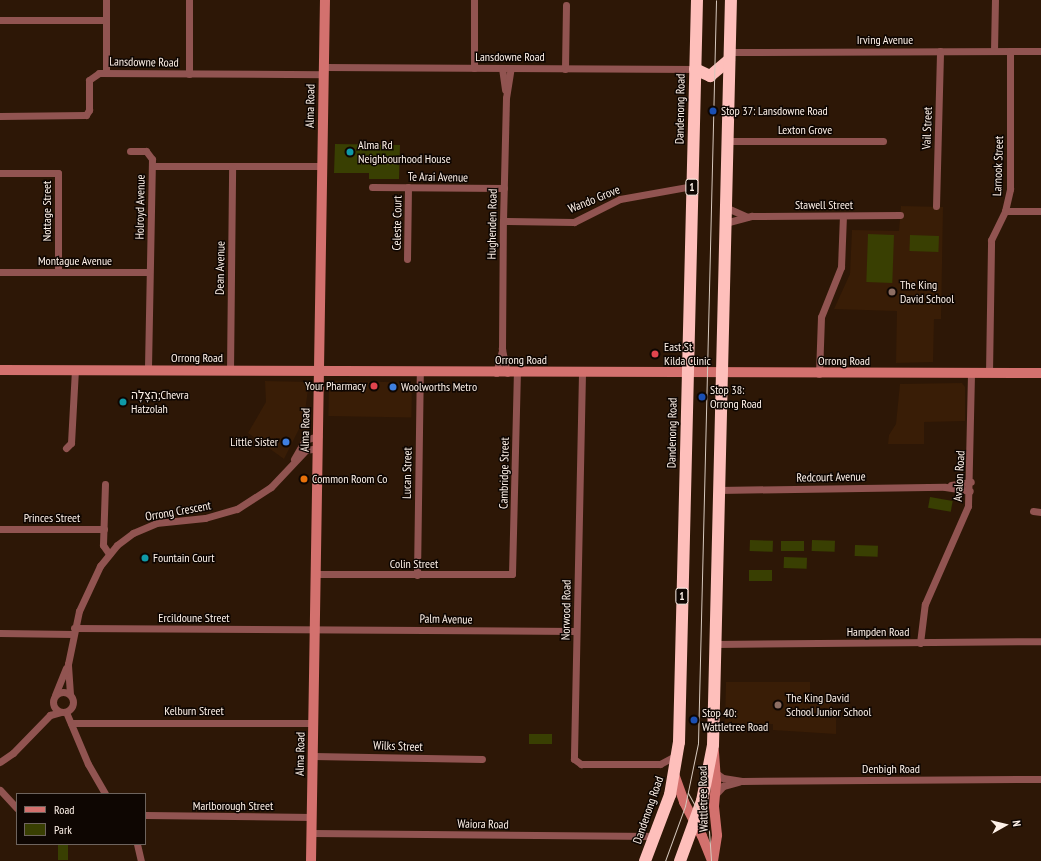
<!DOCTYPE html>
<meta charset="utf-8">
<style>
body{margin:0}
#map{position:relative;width:1041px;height:861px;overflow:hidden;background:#2d1706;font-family:"PT Sans Narrow",Heebo,sans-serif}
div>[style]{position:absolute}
.built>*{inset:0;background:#391d06;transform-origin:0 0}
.green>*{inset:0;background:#393f02;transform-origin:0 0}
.street>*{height:7px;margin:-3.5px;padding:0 3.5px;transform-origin:3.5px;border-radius:3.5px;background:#915451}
.street>.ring{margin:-3.5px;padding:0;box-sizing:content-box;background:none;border:7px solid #915451;border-radius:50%}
.secondary>*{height:10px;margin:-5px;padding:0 5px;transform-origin:5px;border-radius:5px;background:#d3716e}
.highway>*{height:12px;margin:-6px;padding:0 6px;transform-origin:6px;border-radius:6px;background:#febfbb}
.tram>*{height:1px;margin:-0.5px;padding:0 0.5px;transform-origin:0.5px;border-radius:0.5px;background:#d6c8bd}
.dots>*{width:11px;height:11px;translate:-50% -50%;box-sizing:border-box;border:2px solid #0e0602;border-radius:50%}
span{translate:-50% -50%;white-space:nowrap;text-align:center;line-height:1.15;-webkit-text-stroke:3px #0e0602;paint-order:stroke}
.shield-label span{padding:1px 3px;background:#0e0602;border:1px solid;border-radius:3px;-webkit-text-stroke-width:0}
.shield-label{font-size:11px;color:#fff2e9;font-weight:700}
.street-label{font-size:12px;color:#fff2e9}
.poi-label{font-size:12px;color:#fff2e9}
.left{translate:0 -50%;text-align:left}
.right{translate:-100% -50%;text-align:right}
.legend{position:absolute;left:16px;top:793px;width:130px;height:52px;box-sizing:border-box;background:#0e0602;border:1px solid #6e645e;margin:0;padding:5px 7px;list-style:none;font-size:12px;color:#fff2e9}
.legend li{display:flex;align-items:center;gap:8px;height:20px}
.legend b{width:20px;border:1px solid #6e645e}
.north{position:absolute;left:985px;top:805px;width:40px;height:40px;-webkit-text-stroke:3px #0e0602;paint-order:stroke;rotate:82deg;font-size:11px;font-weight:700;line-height:16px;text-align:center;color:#fff2e9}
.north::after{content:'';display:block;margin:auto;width:14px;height:18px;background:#fff2e9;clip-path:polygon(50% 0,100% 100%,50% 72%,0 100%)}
</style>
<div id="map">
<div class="built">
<div style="clip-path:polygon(901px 206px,943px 207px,941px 319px,934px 319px,933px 362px,896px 363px,897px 311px,834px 309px,850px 274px,852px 230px,899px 231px)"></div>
<div style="clip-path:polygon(265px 381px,309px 382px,304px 419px,284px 459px,248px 433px,266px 402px)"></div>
<div style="left:329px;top:381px;width:83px;height:35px;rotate:1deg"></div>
<div style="clip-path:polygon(962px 383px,965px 387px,965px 421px,924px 422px,924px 444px,888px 444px,889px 435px,896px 424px,900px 384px)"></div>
<div style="clip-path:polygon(726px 682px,810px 682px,810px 698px,831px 699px,830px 712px,836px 712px,836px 734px,773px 730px,773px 724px,725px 723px)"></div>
</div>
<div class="green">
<div style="clip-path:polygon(335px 144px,400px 145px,399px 179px,369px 179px,369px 173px,334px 173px)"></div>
<div style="left:868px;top:234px;width:26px;height:48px;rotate:2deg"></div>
<div style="left:910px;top:235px;width:29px;height:16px;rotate:2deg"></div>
<div style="left:930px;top:497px;width:23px;height:11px;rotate:10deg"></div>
<div style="left:750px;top:540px;width:23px;height:11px;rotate:2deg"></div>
<div style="left:812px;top:540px;width:23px;height:11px;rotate:2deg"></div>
<div style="left:781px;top:541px;width:23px;height:10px"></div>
<div style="left:855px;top:545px;width:23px;height:11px;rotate:2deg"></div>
<div style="left:784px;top:557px;width:23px;height:11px;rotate:2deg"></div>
<div style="left:749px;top:570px;width:23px;height:11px"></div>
<div style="left:529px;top:734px;width:23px;height:10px"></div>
<div style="left:58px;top:844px;width:10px;height:16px"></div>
</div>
<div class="street">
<div style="left:189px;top:0;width:74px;rotate:90deg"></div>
<div style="left:0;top:20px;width:106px"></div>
<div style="left:994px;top:51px;width:51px;rotate:-88.9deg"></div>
<div style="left:729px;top:52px;width:312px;rotate:-0.2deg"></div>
<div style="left:324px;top:67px;width:371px;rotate:0.3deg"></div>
<div style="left:474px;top:68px;width:68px;rotate:-90deg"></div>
<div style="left:502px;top:68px;width:22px;rotate:82deg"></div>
<div style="left:565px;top:69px;width:64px;rotate:-89.1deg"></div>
<div style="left:106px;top:73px;width:73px;rotate:-90deg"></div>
<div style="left:0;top:116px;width:86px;rotate:-0.7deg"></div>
<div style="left:86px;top:115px;width:6px;rotate:-59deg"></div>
<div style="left:89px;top:110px;width:30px;rotate:-90deg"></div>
<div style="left:89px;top:80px;width:12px;rotate:-35deg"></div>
<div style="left:99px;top:73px;width:225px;rotate:0.3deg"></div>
<div style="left:727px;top:141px;width:156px"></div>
<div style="left:130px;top:151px;width:16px"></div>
<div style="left:146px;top:151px;width:10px;rotate:53deg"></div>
<div style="left:152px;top:159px;width:212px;rotate:91.1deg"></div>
<div style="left:152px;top:166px;width:170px"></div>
<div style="left:0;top:173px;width:58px"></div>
<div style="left:58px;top:173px;width:99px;rotate:90deg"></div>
<div style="left:372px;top:187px;width:132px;rotate:0.4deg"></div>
<div style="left:936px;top:206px;width:155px;rotate:-88.5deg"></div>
<div style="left:725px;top:207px;width:24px;rotate:24deg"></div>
<div style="left:1005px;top:211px;width:36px"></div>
<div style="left:503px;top:221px;width:71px;rotate:0.8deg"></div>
<div style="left:574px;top:222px;width:51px;rotate:-26.6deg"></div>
<div style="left:620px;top:199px;width:73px;rotate:-10.2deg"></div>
<div style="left:725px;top:223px;width:28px;rotate:-15deg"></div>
<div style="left:752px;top:216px;width:148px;rotate:-0.4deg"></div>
<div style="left:407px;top:259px;width:72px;rotate:-89.2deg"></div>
<div style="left:0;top:272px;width:149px"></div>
<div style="left:230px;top:371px;width:204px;rotate:-89.4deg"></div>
<div style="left:496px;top:373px;width:24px;rotate:-75deg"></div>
<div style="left:507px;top:373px;width:25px;rotate:-102deg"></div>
<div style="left:502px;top:349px;width:128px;rotate:-89.6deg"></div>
<div style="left:503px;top:221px;width:123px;rotate:-88.6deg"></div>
<div style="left:506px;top:98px;width:30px;rotate:-81deg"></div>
<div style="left:582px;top:373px;width:386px;rotate:91.2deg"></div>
<div style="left:574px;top:759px;width:9px;rotate:36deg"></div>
<div style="left:581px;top:764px;width:79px"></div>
<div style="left:660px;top:764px;width:19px;rotate:-28deg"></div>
<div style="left:989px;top:373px;width:133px;rotate:-89.1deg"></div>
<div style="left:991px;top:240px;width:32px;rotate:-64deg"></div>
<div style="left:1005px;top:211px;width:23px;rotate:-77deg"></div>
<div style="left:1010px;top:189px;width:138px;rotate:-90deg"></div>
<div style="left:819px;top:374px;width:57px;rotate:-88deg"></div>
<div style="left:821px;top:317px;width:54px;rotate:-68.2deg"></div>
<div style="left:841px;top:267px;width:51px;rotate:-87.8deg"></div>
<div style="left:66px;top:448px;width:7px;rotate:-45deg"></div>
<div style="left:71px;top:443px;width:73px;rotate:-86.9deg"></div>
<div style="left:294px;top:459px;width:22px;rotate:-60deg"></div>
<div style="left:305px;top:440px;width:14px;rotate:-17deg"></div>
<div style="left:105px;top:484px;width:61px;rotate:91.9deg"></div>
<div style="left:103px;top:545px;width:11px;rotate:56deg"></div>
<div style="left:951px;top:485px;width:20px;rotate:-9deg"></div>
<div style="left:718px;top:490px;width:227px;rotate:-0.8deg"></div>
<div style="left:945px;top:487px;width:25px;rotate:9deg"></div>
<div style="left:1033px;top:511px;width:8px;rotate:7deg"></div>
<div style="left:0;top:529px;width:104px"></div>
<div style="left:316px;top:574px;width:196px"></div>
<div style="left:512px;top:574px;width:201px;rotate:-88.6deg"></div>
<div style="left:417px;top:575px;width:203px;rotate:-89.2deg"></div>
<div style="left:74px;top:628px;width:502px;rotate:0.34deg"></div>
<div style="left:0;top:633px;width:73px;rotate:0.8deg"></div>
<div style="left:920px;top:643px;width:39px;rotate:-83deg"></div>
<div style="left:925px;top:604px;width:107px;rotate:-66.3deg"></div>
<div style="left:968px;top:506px;width:133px;rotate:-88.7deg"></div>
<div style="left:714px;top:644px;width:327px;rotate:-0.5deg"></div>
<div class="ring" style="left:53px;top:692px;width:13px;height:13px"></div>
<div style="left:70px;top:694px;width:30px;rotate:-94deg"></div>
<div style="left:68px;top:664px;width:54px;rotate:-78.3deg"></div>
<div style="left:79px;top:611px;width:50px;rotate:-65deg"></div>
<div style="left:100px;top:566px;width:27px;rotate:-51deg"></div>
<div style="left:117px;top:545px;width:20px;rotate:-37deg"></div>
<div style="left:133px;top:533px;width:25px;rotate:-23deg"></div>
<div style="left:156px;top:523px;width:49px;rotate:-5.8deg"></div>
<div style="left:205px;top:518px;width:33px;rotate:-16deg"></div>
<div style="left:237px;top:509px;width:40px;rotate:-32.9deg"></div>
<div style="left:271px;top:487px;width:51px;rotate:-46.6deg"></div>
<div style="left:306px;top:450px;width:12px;rotate:-9deg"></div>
<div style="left:55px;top:695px;width:29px;rotate:-68deg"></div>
<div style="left:66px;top:712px;width:56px;rotate:67.1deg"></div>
<div style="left:88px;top:764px;width:34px;rotate:60deg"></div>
<div style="left:71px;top:723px;width:242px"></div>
<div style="left:313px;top:756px;width:169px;rotate:1deg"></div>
<div style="left:0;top:762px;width:16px;rotate:-35deg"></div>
<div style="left:13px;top:753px;width:53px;rotate:-45.8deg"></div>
<div style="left:50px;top:715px;width:11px;rotate:-15deg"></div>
<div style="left:716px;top:773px;width:9px;rotate:36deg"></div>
<div style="left:723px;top:778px;width:19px;rotate:9deg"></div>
<div style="left:742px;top:781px;width:299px;rotate:-0.4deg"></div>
<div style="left:0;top:790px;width:25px;rotate:47deg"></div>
<div style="left:715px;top:795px;width:12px;rotate:-48deg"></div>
<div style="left:723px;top:786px;width:16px;rotate:-15deg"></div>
<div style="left:145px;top:815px;width:167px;rotate:0.7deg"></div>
<div style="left:312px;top:833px;width:342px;rotate:0.5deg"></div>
<div style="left:137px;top:844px;width:17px;rotate:77deg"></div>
</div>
<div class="secondary">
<div style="left:0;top:370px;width:1041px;rotate:0.17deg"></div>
<div style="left:674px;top:774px;width:30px;rotate:70deg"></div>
<div style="left:684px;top:802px;width:38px;rotate:62deg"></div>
<div style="left:702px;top:836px;width:27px;rotate:68deg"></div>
<div style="left:311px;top:861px;width:861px;rotate:-89.07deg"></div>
<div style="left:713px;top:861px;width:26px;rotate:-81deg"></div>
<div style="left:717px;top:835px;width:29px;rotate:-96deg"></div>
<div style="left:714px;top:806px;width:25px;rotate:-85deg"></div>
<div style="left:716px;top:781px;width:31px;rotate:-94deg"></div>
</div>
<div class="highway">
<div style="left:695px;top:69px;width:17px;rotate:25deg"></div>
<div style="left:710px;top:76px;width:25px;rotate:-40deg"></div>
<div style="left:645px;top:861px;width:71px;rotate:-69.3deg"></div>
<div style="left:670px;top:795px;width:54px;rotate:-80.4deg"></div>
<div style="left:679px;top:742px;width:742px;rotate:-88.61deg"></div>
<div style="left:680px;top:861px;width:64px;rotate:-69.9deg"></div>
<div style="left:702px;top:801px;width:57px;rotate:-78.9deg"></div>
<div style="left:713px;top:745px;width:745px;rotate:-88.62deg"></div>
</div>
<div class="tram">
<div style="left:688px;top:793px;width:43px;rotate:61.1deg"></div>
<div style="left:709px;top:831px;width:30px;rotate:86deg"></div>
<div style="left:665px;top:861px;width:59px;rotate:-70deg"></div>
<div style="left:685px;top:806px;width:64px;rotate:-78.3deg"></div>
<div style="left:698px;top:743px;width:743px;rotate:-88.61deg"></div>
</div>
<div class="dots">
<div style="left:713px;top:111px;background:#1a4fb4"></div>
<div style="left:350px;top:152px;background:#0f9aa8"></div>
<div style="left:892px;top:292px;background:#8d6e63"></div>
<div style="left:655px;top:354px;background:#e0444e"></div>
<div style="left:374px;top:386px;background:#e0444e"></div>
<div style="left:393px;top:387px;background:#3f7fe0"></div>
<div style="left:702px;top:397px;background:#1a4fb4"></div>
<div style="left:123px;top:402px;background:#0f9aa8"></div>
<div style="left:286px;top:442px;background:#3f7fe0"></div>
<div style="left:304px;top:479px;background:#e8710a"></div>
<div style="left:145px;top:558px;background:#0f9aa8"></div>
<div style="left:778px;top:705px;background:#8d6e63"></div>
<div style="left:694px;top:720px;background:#1a4fb4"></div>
</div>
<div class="shield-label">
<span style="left:692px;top:187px">1</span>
<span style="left:682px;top:596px">1</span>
</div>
<div class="street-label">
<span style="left:885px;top:40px">Irving Avenue</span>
<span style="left:510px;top:57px">Lansdowne Road</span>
<span style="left:144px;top:62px;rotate:1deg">Lansdowne Road</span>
<span style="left:310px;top:106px;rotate:-89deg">Alma Road</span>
<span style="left:680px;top:109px;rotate:-89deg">Dandenong Road</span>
<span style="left:927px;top:128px;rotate:-88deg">Vail Street</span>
<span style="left:805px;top:130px">Lexton Grove</span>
<span style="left:998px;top:166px;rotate:-88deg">Larnook Street</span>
<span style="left:438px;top:177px;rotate:1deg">Te Arai Avenue</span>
<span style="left:594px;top:199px;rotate:-22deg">Wando Grove</span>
<span style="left:824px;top:205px">Stawell Street</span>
<span style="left:140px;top:207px;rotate:-89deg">Holroyd Avenue</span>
<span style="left:47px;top:211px;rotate:-90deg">Nottage Street</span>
<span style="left:397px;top:223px;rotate:-89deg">Celeste Court</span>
<span style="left:492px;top:224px;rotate:-89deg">Hughenden Road</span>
<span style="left:75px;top:261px">Montague Avenue</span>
<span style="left:220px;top:268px;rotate:-89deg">Dean Avenue</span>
<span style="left:197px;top:358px">Orrong Road</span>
<span style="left:521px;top:360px">Orrong Road</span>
<span style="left:844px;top:361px">Orrong Road</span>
<span style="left:305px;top:430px;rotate:-89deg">Alma Road</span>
<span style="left:672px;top:433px;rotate:-89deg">Dandenong Road</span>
<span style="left:407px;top:473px;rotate:-89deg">Lucan Street</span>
<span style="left:504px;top:473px;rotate:-89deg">Cambridge Street</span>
<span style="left:959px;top:476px;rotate:-87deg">Avalon Road</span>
<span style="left:831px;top:477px;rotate:-1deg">Redcourt Avenue</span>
<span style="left:178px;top:511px;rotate:-10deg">Orrong Crescent</span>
<span style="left:52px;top:518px">Princes Street</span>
<span style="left:414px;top:564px">Colin Street</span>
<span style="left:566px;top:610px;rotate:-89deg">Norwood Road</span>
<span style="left:194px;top:618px">Ercildoune Street</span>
<span style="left:446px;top:619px;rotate:1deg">Palm Avenue</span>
<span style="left:878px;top:632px">Hampden Road</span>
<span style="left:194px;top:711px">Kelburn Street</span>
<span style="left:398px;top:746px;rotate:2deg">Wilks Street</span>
<span style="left:300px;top:754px;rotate:-89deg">Alma Road</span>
<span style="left:891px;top:769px">Denbigh Road</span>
<span style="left:703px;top:799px;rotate:-91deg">Wattletree Road</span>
<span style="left:233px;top:806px">Marlborough Street</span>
<span style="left:648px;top:810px;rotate:-71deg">Dandenong Road</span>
<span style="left:483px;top:824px;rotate:1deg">Waiora Road</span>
</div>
<div class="poi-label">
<span class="left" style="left:721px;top:111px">Stop 37: Lansdowne Road</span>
<span class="left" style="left:358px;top:152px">Alma Rd<br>Neighbourhood House</span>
<span class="left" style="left:900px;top:292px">The King<br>David School</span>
<span class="left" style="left:664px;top:354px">East St<br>Kilda Clinic</span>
<span class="right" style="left:366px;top:386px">Your Pharmacy</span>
<span class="left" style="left:401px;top:387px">Woolworths Metro</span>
<span class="left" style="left:710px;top:397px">Stop 38:<br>Orrong Road</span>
<span class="left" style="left:131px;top:402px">הַצָּלָה;Chevra<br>Hatzolah</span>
<span class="right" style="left:278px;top:442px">Little Sister</span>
<span class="left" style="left:312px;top:479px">Common Room Co</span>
<span class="left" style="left:153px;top:558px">Fountain Court</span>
<span class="left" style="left:786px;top:705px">The King David<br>School Junior School</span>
<span class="left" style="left:702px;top:720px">Stop 40:<br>Wattletree Road</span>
</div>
<ul class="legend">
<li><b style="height:5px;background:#d3716e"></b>Road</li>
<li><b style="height:11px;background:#393f02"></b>Park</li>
</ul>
<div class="north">N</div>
</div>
